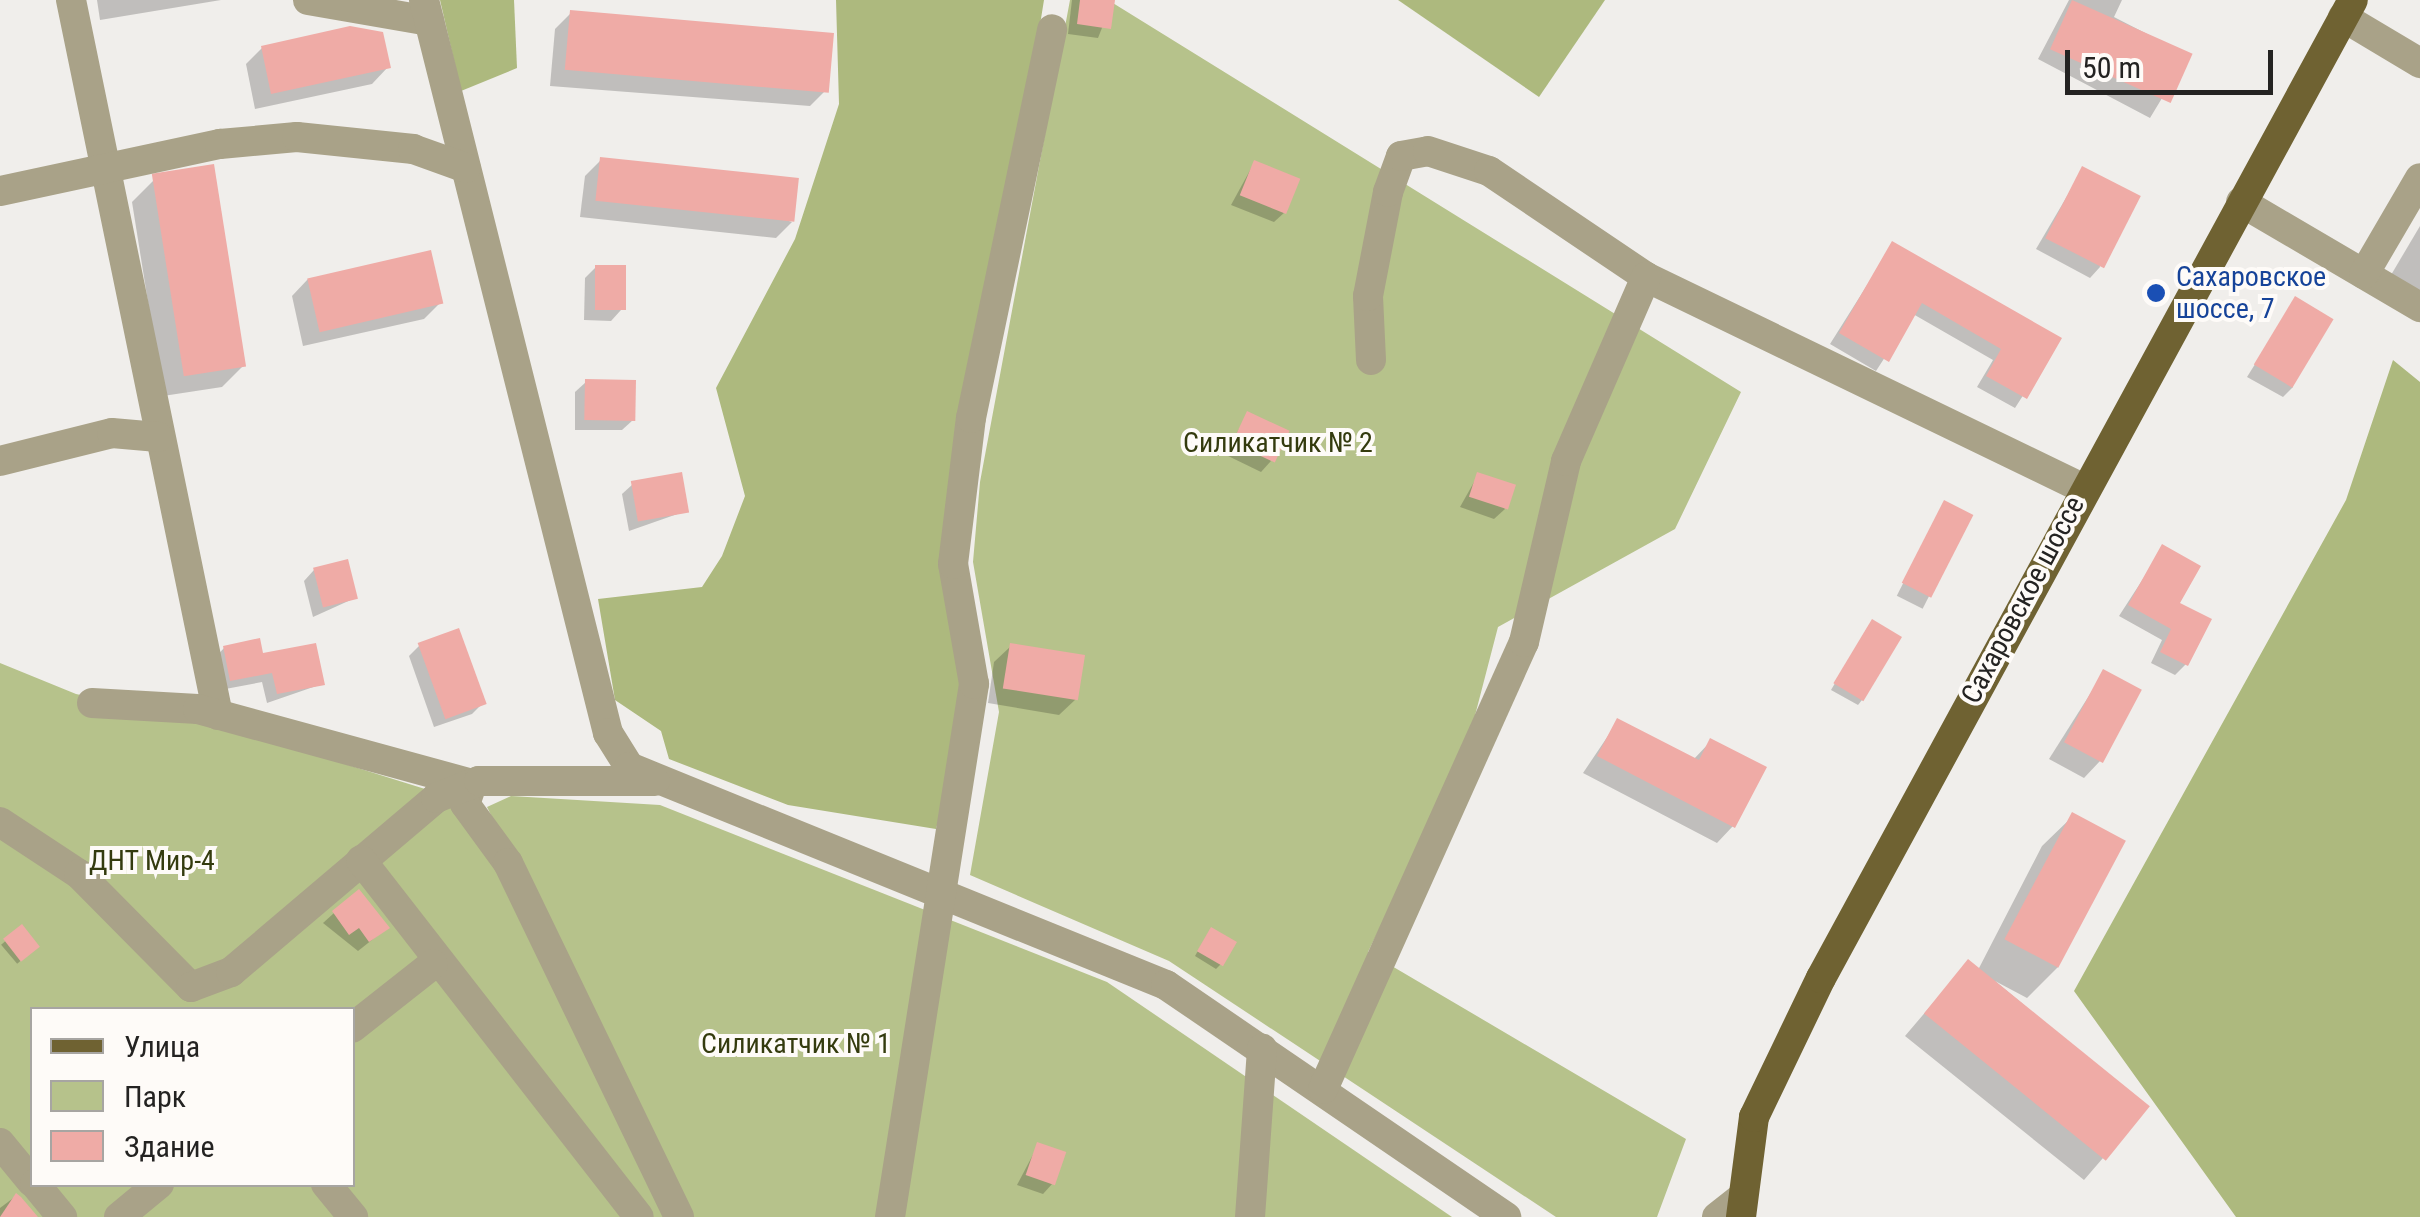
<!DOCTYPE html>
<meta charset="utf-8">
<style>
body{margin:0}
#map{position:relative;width:2420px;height:1217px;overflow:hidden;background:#f0eeeb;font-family:"Roboto Condensed",sans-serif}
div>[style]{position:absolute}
.green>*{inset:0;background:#b6c28b}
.forest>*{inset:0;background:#adb97e}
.shadow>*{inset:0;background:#0003;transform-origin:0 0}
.building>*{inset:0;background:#efaba6;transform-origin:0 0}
.minor>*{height:30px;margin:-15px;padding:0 15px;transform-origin:15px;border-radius:15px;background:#a9a288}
.major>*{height:30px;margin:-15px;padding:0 15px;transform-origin:15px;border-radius:15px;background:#6f6232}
.dots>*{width:28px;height:28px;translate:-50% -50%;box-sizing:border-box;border:5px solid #fefbf8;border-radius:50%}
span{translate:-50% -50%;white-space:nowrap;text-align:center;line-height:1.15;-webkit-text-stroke:8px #fefbf8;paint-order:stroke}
.transit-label{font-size:28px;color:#164399}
.left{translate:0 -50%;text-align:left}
.park-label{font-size:28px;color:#343b0e}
.street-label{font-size:28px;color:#242322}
.legend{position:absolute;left:30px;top:1007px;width:325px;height:180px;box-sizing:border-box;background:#fefbf8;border:2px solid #a7a5a2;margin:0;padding:12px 18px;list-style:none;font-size:30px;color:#242322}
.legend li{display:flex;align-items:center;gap:20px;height:50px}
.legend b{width:50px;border:2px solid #a7a5a2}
.scale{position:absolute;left:2065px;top:50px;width:208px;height:45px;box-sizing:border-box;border:5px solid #242322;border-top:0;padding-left:12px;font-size:30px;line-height:35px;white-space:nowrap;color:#242322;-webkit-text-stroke:8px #fefbf8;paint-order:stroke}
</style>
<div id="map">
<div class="green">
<div style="clip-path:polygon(1070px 0,1108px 0,1741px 392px,1675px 529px,1498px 627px,1465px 754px,1368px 952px,1686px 1139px,1657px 1217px,1556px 1217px,1169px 961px,970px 875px,999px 712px,973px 562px,980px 482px)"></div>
<div style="clip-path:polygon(evenodd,0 663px,76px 694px,214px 723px,473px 804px,671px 1217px,0 1217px,0 663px,32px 1010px,352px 1010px,352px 1184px,32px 1184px,32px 1010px)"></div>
<div style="clip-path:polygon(511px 796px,660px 805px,1107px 982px,1452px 1217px,691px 1217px,487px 807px)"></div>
</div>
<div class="forest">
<div style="clip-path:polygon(440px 0,514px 0,517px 68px,461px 91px)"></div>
<div style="clip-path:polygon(836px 0,1044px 0,953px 564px,974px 684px,936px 829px,788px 805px,669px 759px,661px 731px,615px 700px,598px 599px,702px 587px,722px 556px,745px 496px,716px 388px,795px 239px,839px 104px)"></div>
<div style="clip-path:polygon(1398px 0,1605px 0,1539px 97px)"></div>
<div style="clip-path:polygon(2393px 360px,2420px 382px,2420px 1217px,2236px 1217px,2074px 991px,2346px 500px)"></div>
</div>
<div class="shadow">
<div style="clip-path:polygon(97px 0,221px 0,100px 20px)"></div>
<div style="clip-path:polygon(1072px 0,1113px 0,1098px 38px,1068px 34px)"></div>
<div style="clip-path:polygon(2069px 0,2122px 0,2114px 17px,2188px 55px,2150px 118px,2038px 59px)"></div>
<div style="clip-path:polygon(571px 13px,826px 90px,810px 106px,550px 86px,555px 29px)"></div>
<div style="clip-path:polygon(262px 48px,388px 67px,372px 84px,255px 109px,246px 64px)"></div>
<div style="clip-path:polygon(601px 160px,792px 222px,776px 238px,580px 217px,585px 176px)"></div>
<div style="clip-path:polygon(1254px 163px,1285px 212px,1274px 222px,1231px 205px)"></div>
<div style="clip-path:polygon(2083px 169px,2100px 267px,2090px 278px,2036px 249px)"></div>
<div style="clip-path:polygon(154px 180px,244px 365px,222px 387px,163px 396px,132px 202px)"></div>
<div style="clip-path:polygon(2420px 226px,2420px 292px,2391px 275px)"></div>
<div style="clip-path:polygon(1893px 244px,2059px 339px,2015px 408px,1977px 387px,1993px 360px,1913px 314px,1876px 371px,1830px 344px)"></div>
<div style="clip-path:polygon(596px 267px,621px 310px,611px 321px,584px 320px,585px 278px)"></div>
<div style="clip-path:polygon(308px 279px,440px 303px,424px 319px,303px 346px,292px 296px)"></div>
<div style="clip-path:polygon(2295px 300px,2293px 387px,2283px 397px,2247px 377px)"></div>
<div style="clip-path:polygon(586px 382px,633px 420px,622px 430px,575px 430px,575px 392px)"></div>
<div style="clip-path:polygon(1248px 414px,1271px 461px,1261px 472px,1224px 454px)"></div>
<div style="clip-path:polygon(1478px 475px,1505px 509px,1494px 519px,1460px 507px)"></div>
<div style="clip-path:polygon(633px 484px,686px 511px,629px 531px,622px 494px)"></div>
<div style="left:1944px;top:503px;width:29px;height:104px;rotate:27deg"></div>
<div style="clip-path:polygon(2163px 548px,2186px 664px,2175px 675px,2151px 663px,2162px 640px,2119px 616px)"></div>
<div style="clip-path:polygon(314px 570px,355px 598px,313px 617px,304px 581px)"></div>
<div style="clip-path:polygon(1868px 627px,1862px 700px,1858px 705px,1831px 690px)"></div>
<div style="clip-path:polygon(420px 645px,483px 703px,472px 714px,434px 727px,409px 656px)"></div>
<div style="clip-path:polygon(1011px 646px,1076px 699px,1059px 715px,988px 703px,994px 662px)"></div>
<div style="clip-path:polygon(224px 648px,261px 656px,322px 684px,267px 703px,262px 682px,220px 690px,214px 659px)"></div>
<div style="clip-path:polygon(2104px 672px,2100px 761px,2084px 778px,2049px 759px)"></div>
<div style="clip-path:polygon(1618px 721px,1693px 760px,1711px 741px,1733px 826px,1717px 843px,1583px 773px)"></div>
<div style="clip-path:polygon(2073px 816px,2058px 967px,2027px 998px,1995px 981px,2147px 1107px,2084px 1180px,1905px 1036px,1968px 962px,1978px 970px,2042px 846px)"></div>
<div style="clip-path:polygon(334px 913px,387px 928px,358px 951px,323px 923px)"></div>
<div style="left:21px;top:928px;width:25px;height:26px;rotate:50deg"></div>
<div style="clip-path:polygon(1207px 935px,1221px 964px,1216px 969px,1195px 956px)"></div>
<div style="clip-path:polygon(1038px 1145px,1053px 1183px,1043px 1194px,1017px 1185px)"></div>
<div style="clip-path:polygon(16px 1196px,25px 1217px,0 1217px,0 1208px)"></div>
</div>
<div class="building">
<div style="clip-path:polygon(1080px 0,1115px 0,1111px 29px,1077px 24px)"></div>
<div style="left:2072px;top:0;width:132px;height:54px;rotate:24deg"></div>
<div style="left:570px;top:10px;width:265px;height:60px;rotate:5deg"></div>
<div style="clip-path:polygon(350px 26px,383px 32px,391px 68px,271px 94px,261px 46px)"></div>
<div style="left:600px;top:157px;width:200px;height:44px;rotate:6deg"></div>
<div style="left:1254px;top:160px;width:50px;height:38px;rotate:22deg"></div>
<div style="left:214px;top:164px;width:205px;height:63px;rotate:81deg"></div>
<div style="left:2082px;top:166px;width:66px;height:81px;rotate:27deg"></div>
<div style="clip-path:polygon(1892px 241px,2062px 338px,2027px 399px,1986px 376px,2001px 349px,1922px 303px,1889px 362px,1839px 333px)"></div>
<div style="left:431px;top:250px;width:55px;height:127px;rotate:77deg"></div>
<div style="left:595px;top:265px;width:31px;height:45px"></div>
<div style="left:2295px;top:296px;width:45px;height:80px;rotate:31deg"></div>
<div style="left:585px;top:379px;width:51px;height:41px;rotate:1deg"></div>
<div style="left:1247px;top:411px;width:47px;height:35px;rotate:25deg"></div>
<div style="left:682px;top:472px;width:41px;height:52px;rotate:80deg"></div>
<div style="left:1477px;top:472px;width:41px;height:26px;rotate:18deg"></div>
<div style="left:1944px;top:500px;width:33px;height:93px;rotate:27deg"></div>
<div style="clip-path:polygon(2162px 544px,2201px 566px,2180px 603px,2212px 619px,2188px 666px,2160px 652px,2171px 629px,2128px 605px)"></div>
<div style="left:348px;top:559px;width:41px;height:36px;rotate:76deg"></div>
<div style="left:1872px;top:619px;width:35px;height:75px;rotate:31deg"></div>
<div style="left:459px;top:628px;width:81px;height:44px;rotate:70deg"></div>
<div style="clip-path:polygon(260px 638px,263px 653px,316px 643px,325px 685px,277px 694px,272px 673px,230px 681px,223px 646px)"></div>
<div style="left:1010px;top:643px;width:76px;height:46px;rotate:9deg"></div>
<div style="left:2103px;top:669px;width:44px;height:83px;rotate:28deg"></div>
<div style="clip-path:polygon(1617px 718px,1699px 760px,1710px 738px,1767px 767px,1735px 828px,1597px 756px)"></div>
<div style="left:2072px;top:812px;width:61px;height:144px;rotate:28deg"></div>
<div style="clip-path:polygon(359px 889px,390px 928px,369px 942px,359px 928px,349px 935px,332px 911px)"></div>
<div style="left:22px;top:924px;width:29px;height:24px;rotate:52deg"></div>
<div style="left:1211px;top:927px;width:30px;height:28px;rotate:30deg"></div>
<div style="left:1968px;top:959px;width:234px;height:70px;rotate:39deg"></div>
<div style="left:1037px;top:1142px;width:31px;height:35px;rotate:19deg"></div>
<div style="clip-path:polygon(16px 1193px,21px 1197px,38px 1217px,0 1217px)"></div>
</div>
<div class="minor">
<div style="left:71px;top:0;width:730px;rotate:78.38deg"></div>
<div style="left:308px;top:0;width:123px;rotate:9.8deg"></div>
<div style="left:424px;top:0;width:756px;rotate:75.91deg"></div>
<div style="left:608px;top:733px;width:40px;rotate:58deg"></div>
<div style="left:629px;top:767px;width:580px;rotate:22.1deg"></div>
<div style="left:1166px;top:985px;width:412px;rotate:34.3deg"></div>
<div style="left:2343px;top:17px;width:90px;rotate:30.9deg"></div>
<div style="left:0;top:191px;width:225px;rotate:-12.1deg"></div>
<div style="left:220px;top:144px;width:77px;rotate:-5.2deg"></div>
<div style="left:297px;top:137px;width:117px;rotate:5.9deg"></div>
<div style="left:413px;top:149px;width:56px;rotate:19.7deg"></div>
<div style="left:2241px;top:202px;width:208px;rotate:30.4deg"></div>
<div style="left:2364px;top:274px;width:111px;rotate:-59.7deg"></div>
<div style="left:1371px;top:360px;width:64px;rotate:-92.7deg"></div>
<div style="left:1368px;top:296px;width:106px;rotate:-79.1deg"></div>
<div style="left:1388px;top:192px;width:38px;rotate:-70deg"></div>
<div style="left:1401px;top:156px;width:27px;rotate:-10deg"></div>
<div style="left:1428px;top:151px;width:64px;rotate:18.2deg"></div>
<div style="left:1489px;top:171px;width:189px;rotate:34deg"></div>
<div style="left:1646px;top:277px;width:484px;rotate:25.8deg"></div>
<div style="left:0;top:461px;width:115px;rotate:-14deg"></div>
<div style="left:112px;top:433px;width:46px;rotate:5deg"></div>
<div style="left:92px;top:703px;width:106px;rotate:3.2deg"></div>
<div style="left:198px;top:709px;width:284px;rotate:15.3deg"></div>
<div style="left:472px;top:784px;width:21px;rotate:109deg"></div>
<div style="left:465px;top:804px;width:73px;rotate:53.9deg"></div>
<div style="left:508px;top:863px;width:393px;rotate:64.2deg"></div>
<div style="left:0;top:822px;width:95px;rotate:33.4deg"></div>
<div style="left:79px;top:874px;width:159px;rotate:45.3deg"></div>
<div style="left:191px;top:987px;width:43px;rotate:-20.6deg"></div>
<div style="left:231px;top:972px;width:269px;rotate:-40.3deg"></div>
<div style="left:436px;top:798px;width:46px;rotate:-21.6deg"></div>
<div style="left:479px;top:781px;width:176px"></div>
<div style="left:361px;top:860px;width:452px;rotate:52.1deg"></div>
<div style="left:352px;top:1028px;width:103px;rotate:-38.3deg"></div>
<div style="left:1323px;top:1089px;width:490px;rotate:-65.8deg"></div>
<div style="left:1524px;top:642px;width:186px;rotate:-76.9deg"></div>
<div style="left:1566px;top:461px;width:201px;rotate:-66.5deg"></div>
<div style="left:0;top:1143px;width:50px;rotate:50.6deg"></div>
<div style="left:35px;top:1184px;width:43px;rotate:50.7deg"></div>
<div style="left:326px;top:1184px;width:43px;rotate:50.7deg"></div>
<div style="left:119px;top:1217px;width:52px;rotate:-39.5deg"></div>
<div style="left:890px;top:1217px;width:540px;rotate:-81.04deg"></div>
<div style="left:974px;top:684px;width:122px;rotate:-99.9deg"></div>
<div style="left:953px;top:564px;width:147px;rotate:-83deg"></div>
<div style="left:971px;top:418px;width:397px;rotate:-78.2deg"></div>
<div style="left:1250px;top:1217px;width:169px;rotate:-85.9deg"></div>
<div style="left:1717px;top:1217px;width:29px;rotate:-38deg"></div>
</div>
<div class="major">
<div style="left:1741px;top:1217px;width:101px;rotate:-82.6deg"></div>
<div style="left:1754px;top:1117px;width:154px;rotate:-64.3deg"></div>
<div style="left:1821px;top:978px;width:1113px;rotate:-61.46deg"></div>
</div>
<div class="dots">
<div style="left:2156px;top:293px;background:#1a4fb4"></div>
</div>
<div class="transit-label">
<span class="left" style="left:2176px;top:293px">Сахаровское<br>шоссе, 7</span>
</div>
<div class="park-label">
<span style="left:1278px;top:443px">Силикатчик № 2</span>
<span style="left:152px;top:861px">ДНТ Мир-4</span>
<span style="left:796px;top:1044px">Силикатчик № 1</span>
</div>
<div class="street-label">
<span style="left:2023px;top:600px;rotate:-62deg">Сахаровское шоссе</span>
</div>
<ul class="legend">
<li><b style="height:12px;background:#6f6232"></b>Улица</li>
<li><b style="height:28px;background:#b6c28b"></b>Парк</li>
<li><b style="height:28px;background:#efaba6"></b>Здание</li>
</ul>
<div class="scale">50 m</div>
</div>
